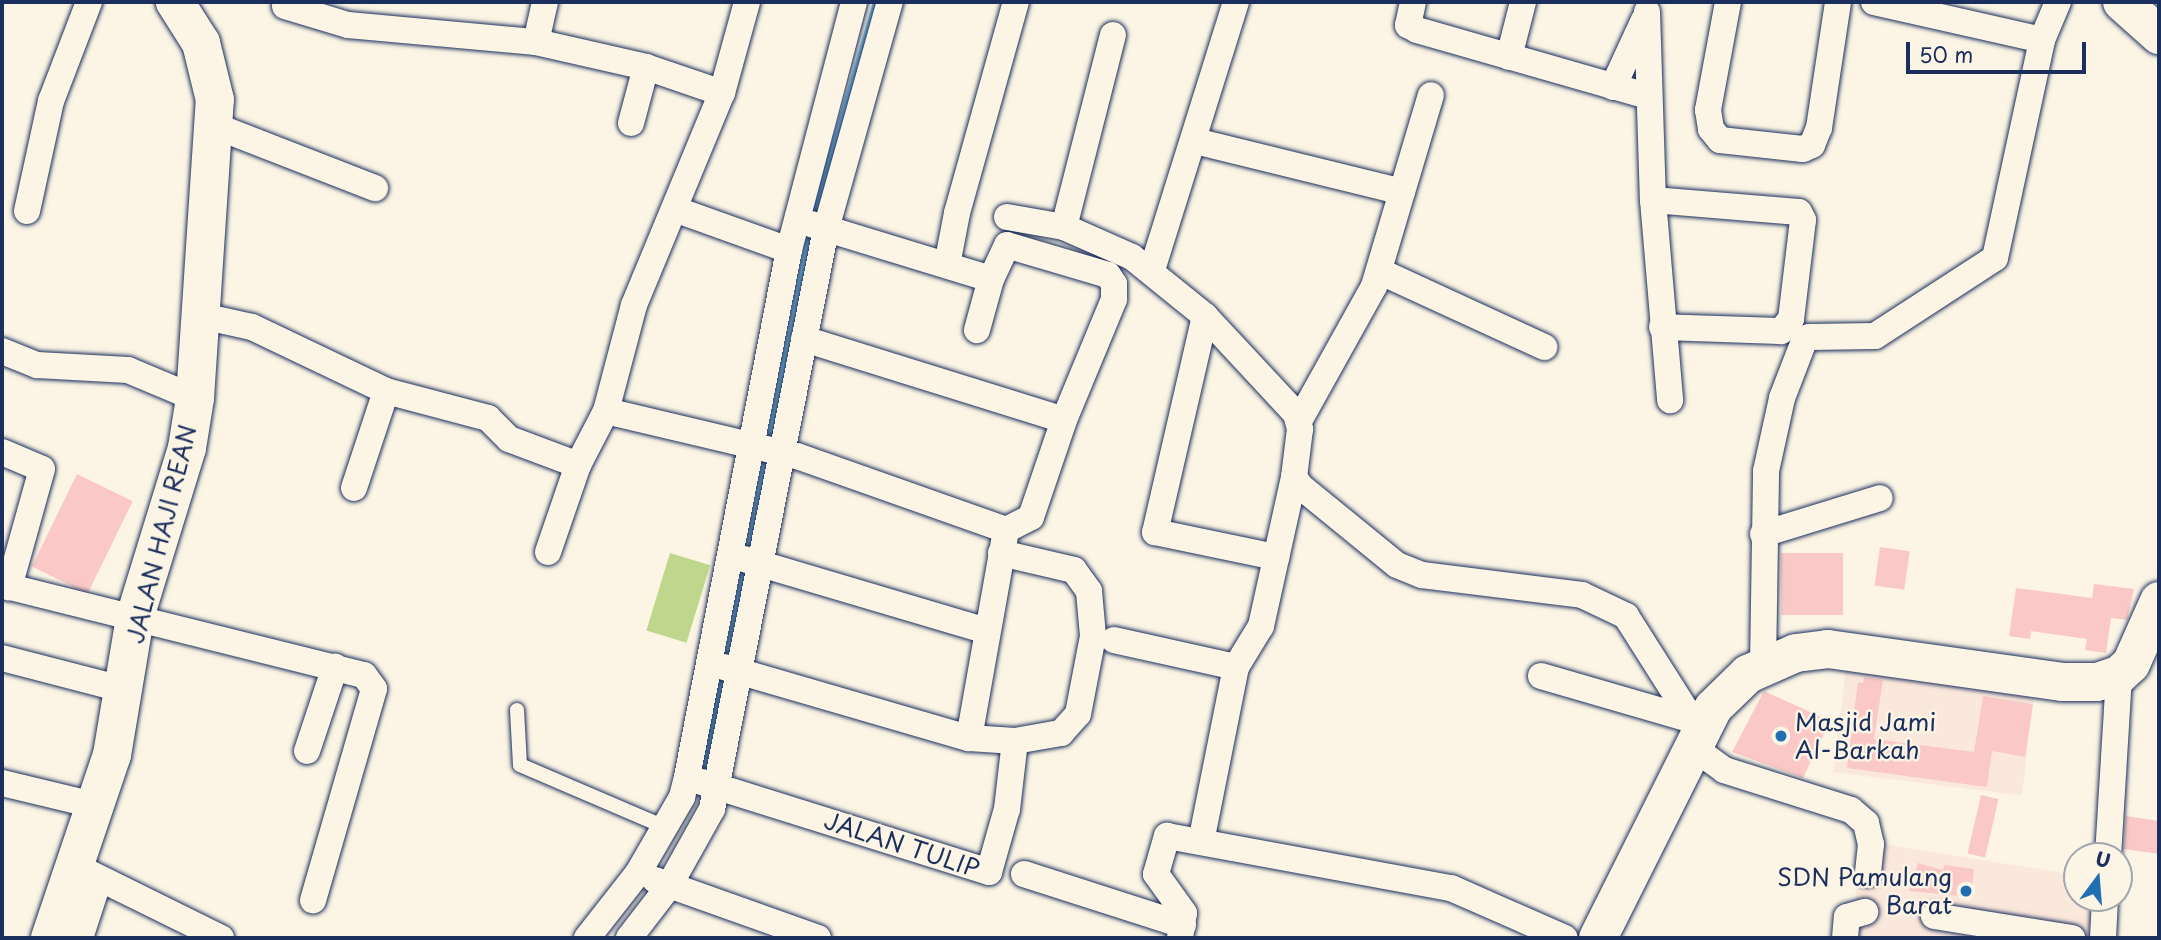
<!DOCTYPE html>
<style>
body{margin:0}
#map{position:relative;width:2161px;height:940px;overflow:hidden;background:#fcf5e5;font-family:"Playpen Sans",sans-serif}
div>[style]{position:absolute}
.built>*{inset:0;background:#fbe8dc;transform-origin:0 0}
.green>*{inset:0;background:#bfd78d;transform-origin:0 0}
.stream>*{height:7px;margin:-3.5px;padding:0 3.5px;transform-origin:3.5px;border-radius:3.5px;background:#89d1ea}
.building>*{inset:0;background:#fac9c7;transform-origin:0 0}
.roads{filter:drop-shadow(0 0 2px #1b2f5e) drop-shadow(0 0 2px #1b2f5e)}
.lane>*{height:14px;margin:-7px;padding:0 7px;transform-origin:7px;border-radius:7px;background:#fcf5e5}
.street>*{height:26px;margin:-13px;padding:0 13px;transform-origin:13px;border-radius:13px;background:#fcf5e5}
.secondary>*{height:38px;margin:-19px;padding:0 19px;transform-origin:19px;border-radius:19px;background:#fcf5e5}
.dots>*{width:19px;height:19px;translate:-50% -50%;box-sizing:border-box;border:4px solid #fcf5e5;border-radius:50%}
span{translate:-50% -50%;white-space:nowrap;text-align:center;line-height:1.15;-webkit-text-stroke:5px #fcf5e5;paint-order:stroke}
.street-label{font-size:24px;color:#1b2f5e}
.poi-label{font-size:24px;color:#1b2f5e}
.left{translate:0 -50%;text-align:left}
.right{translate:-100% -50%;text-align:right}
.frame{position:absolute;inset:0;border:4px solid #1b2f5e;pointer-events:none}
.north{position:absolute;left:2063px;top:842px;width:70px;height:70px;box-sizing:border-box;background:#fcf5e5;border:2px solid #a2a6af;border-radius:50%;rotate:16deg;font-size:19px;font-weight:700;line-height:28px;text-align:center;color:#1b2f5e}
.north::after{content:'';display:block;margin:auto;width:24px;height:32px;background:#1f6fb2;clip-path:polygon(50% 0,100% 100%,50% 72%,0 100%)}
.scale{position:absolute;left:1906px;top:42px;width:180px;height:32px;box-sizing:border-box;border:4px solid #1b2f5e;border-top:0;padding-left:9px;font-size:21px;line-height:24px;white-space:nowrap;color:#1b2f5e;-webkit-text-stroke:5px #fcf5e5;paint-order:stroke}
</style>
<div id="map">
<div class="built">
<div style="left:1846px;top:669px;width:190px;height:104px;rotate:7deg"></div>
<div style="clip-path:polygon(1864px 841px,2077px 875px,2077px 898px,2090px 898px,2093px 938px,1849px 938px)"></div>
</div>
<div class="green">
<div style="left:670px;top:553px;width:42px;height:81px;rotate:17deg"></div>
</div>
<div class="stream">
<div style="left:812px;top:218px;width:225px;rotate:-73.5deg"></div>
<div style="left:726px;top:661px;width:439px;rotate:-79deg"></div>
<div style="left:701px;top:778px;width:107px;rotate:-78.2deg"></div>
</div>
<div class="building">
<div style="left:77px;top:474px;width:62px;height:103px;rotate:26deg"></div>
<div style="left:1880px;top:547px;width:30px;height:39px;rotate:8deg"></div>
<div style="left:1781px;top:553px;width:62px;height:62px"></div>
<div style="clip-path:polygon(2094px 584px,2134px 589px,2127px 620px,2111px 618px,2106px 653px,2085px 650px,2087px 639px,2031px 631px,2030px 639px,2009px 636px,2016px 588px,2092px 598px)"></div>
<div style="clip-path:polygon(1864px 677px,1883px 680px,1874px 739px,1974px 752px,1983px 696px,2033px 704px,2025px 757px,1992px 751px,1987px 787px,1847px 768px,1858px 682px,1863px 683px)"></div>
<div style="clip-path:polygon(1764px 691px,1830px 721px,1803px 778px,1732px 752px)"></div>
<div style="left:1981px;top:795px;width:18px;height:60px;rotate:13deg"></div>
<div style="clip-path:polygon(2126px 816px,2159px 821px,2159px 854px,2124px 849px)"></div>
<div style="clip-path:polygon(1918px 863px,1943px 870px,1944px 865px,1974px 869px,1971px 897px,1909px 891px)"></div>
</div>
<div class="roads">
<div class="lane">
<div style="left:517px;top:710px;width:55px;rotate:86.9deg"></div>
<div style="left:520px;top:765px;width:158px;rotate:23.2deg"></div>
</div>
<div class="street">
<div style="left:1413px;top:2px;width:24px;rotate:102deg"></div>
<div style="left:1408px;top:25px;width:10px;rotate:29deg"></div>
<div style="left:1417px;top:30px;width:239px;rotate:16deg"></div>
<div style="left:1728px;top:2px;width:110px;rotate:100.5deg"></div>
<div style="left:1708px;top:110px;width:19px;rotate:81deg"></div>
<div style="left:1711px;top:129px;width:14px;rotate:51deg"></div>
<div style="left:1720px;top:140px;width:83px;rotate:6.2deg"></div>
<div style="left:1803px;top:149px;width:10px;rotate:-24deg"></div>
<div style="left:1812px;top:145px;width:18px;rotate:-68deg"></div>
<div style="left:1819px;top:128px;width:127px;rotate:-81.4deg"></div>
<div style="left:1874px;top:2px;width:172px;rotate:12.7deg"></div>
<div style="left:285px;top:6px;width:66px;rotate:16.8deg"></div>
<div style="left:348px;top:25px;width:189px;rotate:5.2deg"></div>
<div style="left:536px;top:42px;width:113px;rotate:12.8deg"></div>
<div style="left:646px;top:67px;width:58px;rotate:105deg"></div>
<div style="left:1647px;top:12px;width:188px;rotate:88.2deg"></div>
<div style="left:1653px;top:200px;width:201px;rotate:85.1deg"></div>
<div style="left:536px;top:42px;width:41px;rotate:-77.3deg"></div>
<div style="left:1509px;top:57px;width:57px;rotate:-75.7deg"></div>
<div style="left:646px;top:67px;width:80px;rotate:18.9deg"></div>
<div style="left:1613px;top:87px;width:74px;rotate:-65.2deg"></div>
<div style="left:213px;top:125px;width:174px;rotate:21.3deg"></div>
<div style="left:1195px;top:141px;width:213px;rotate:13.8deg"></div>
<div style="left:1653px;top:200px;width:146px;rotate:4.7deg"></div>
<div style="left:1799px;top:212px;width:9px;rotate:63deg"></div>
<div style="left:1803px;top:220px;width:100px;rotate:96.9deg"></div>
<div style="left:1791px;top:319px;width:16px;rotate:130deg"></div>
<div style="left:1781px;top:331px;width:119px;rotate:-178.1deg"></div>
<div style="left:677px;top:210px;width:119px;rotate:19.7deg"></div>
<div style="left:27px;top:211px;width:113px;rotate:-77.7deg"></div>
<div style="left:51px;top:101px;width:106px;rotate:-69deg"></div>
<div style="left:1007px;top:217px;width:58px;rotate:10deg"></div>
<div style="left:1064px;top:227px;width:74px;rotate:23.8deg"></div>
<div style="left:1132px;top:257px;width:94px;rotate:38.9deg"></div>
<div style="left:1205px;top:316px;width:134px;rotate:47.1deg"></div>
<div style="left:1296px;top:414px;width:16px;rotate:75deg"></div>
<div style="left:1300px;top:429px;width:48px;rotate:97.1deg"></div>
<div style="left:1294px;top:477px;width:11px;rotate:56deg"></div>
<div style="left:1300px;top:486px;width:125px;rotate:39.2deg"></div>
<div style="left:1397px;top:565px;width:27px;rotate:22deg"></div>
<div style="left:1422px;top:575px;width:161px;rotate:7.1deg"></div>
<div style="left:1582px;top:595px;width:49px;rotate:25.5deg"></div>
<div style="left:1626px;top:616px;width:140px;rotate:57.6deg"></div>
<div style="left:811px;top:224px;width:188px;rotate:17deg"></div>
<div style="left:1064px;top:227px;width:198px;rotate:-75.7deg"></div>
<div style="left:947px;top:265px;width:53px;rotate:-79.1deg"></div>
<div style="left:957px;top:213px;width:219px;rotate:-74.4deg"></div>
<div style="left:1152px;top:270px;width:281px;rotate:-72.6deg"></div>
<div style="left:1379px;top:271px;width:182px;rotate:24.7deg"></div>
<div style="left:202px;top:316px;width:51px;rotate:12.4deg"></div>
<div style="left:252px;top:327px;width:148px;rotate:25.5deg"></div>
<div style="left:386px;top:391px;width:106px;rotate:14.8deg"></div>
<div style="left:488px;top:418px;width:30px;rotate:45deg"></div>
<div style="left:509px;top:439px;width:74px;rotate:20.6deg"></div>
<div style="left:1205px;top:316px;width:222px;rotate:103deg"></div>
<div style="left:1155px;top:532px;width:124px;rotate:11.7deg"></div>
<div style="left:804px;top:339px;width:272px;rotate:17.3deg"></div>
<div style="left:2px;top:351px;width:38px;rotate:22deg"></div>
<div style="left:37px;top:365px;width:91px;rotate:3.1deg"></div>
<div style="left:128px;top:370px;width:73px;rotate:22.7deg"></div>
<div style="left:606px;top:411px;width:196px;rotate:13.3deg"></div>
<div style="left:797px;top:456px;width:222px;rotate:19.5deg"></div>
<div style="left:1299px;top:421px;width:154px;rotate:-60.9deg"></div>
<div style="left:1374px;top:286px;width:199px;rotate:-73.4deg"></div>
<div style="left:2px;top:452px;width:43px;rotate:23deg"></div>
<div style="left:42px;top:469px;width:123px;rotate:105.6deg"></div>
<div style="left:354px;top:488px;width:102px;rotate:-71.7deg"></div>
<div style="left:1763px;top:534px;width:122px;rotate:-17.1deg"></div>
<div style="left:548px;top:552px;width:92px;rotate:-71deg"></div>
<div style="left:578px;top:465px;width:61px;rotate:-62.6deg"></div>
<div style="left:606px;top:411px;width:110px;rotate:-75.2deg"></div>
<div style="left:634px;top:305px;width:230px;rotate:-67.5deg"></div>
<div style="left:722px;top:93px;width:94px;rotate:-74.6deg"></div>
<div style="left:744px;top:559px;width:253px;rotate:16.5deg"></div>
<div style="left:2px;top:585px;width:373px;rotate:14deg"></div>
<div style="left:364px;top:675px;width:17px;rotate:54deg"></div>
<div style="left:374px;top:689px;width:220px;rotate:106.1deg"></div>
<div style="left:1114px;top:640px;width:125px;rotate:12.5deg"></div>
<div style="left:2px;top:658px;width:128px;rotate:14.5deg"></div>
<div style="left:1763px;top:666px;width:195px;rotate:-89.1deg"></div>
<div style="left:1766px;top:471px;width:75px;rotate:-77.6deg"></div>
<div style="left:1782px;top:398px;width:61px;rotate:-68.9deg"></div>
<div style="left:1804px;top:341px;width:6px;rotate:-39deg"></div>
<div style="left:1809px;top:337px;width:66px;rotate:-0.9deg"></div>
<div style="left:1875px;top:336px;width:143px;rotate:-33deg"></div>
<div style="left:1995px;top:258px;width:223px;rotate:-77.8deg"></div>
<div style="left:2042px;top:40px;width:41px;rotate:-67.2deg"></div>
<div style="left:724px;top:667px;width:255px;rotate:16.2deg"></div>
<div style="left:969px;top:738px;width:46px;rotate:3.7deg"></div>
<div style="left:1015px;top:741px;width:47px;rotate:-9.9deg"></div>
<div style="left:1061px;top:733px;width:25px;rotate:-48deg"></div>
<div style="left:1078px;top:714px;width:79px;rotate:-79.1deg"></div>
<div style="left:1093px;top:636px;width:45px;rotate:-95.1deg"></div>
<div style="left:1089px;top:591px;width:26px;rotate:-126deg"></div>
<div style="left:1074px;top:570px;width:75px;rotate:-166.9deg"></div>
<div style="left:1541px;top:676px;width:157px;rotate:16.2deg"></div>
<div style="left:969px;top:738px;width:211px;rotate:-79.9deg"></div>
<div style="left:1006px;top:530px;width:28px;rotate:-27deg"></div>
<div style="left:1031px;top:517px;width:102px;rotate:-71.2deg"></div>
<div style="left:1064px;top:420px;width:131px;rotate:-67.5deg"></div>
<div style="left:1114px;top:299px;width:15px;rotate:-90deg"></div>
<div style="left:1114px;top:284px;width:11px;rotate:-124deg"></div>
<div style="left:1108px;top:275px;width:105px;rotate:-163.5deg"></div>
<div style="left:1007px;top:245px;width:38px;rotate:115deg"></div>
<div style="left:991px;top:279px;width:53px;rotate:105.4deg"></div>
<div style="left:1694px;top:748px;width:37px;rotate:36deg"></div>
<div style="left:1724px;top:770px;width:133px;rotate:17.5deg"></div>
<div style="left:1851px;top:810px;width:20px;rotate:41deg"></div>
<div style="left:1866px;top:823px;width:22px;rotate:77deg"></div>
<div style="left:1871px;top:844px;width:30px;rotate:96deg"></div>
<div style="left:307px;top:751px;width:89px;rotate:-71.6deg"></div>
<div style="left:702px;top:782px;width:301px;rotate:17.4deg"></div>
<div style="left:989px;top:872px;width:66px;rotate:-74.1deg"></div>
<div style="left:1007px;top:809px;width:68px;rotate:-83.3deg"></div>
<div style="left:2px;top:783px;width:99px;rotate:13.5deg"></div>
<div style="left:1201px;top:842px;width:178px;rotate:-78.7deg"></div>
<div style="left:1236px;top:667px;width:48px;rotate:-58.6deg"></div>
<div style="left:1261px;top:626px;width:153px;rotate:-77.5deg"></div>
<div style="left:2108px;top:856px;width:181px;rotate:-86.5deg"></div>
<div style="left:75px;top:866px;width:163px;rotate:26.3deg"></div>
<div style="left:1024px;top:874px;width:167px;rotate:17.8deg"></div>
<div style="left:655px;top:880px;width:173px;rotate:19.6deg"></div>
<div style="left:1934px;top:916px;width:140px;rotate:9.1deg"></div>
<div style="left:80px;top:938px;width:61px;rotate:-71.9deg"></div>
<div style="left:587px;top:938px;width:83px;rotate:-51.9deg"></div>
<div style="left:638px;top:873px;width:88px;rotate:-59.9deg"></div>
<div style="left:682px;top:797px;width:21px;rotate:-76deg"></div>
<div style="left:687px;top:777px;width:537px;rotate:-79.05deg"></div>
<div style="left:789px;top:250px;width:256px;rotate:-75.3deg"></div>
<div style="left:629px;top:938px;width:66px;rotate:-52.4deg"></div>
<div style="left:669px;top:886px;width:88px;rotate:-60.8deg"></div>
<div style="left:712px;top:809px;width:591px;rotate:-78.88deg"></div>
<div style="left:826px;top:229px;width:236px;rotate:-74.3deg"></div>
<div style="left:1180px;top:938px;width:25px;rotate:-81deg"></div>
<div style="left:1184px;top:913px;width:48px;rotate:-125.7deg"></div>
<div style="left:1156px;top:874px;width:40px;rotate:-74deg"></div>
<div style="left:1167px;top:836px;width:289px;rotate:10.4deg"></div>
<div style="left:1451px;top:888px;width:124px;rotate:23.7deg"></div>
<div style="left:1845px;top:938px;width:21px;rotate:-85deg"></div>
<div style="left:1847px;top:917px;width:19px;rotate:-16deg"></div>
<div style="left:2103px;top:938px;width:40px;rotate:-87.1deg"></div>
</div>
<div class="secondary">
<div style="left:2122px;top:2px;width:50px;rotate:41.7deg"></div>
<div style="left:50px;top:938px;width:193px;rotate:-71.3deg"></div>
<div style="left:112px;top:755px;width:140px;rotate:-80.5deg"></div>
<div style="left:135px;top:617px;width:177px;rotate:-72.9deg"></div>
<div style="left:187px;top:448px;width:51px;rotate:-80.9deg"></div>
<div style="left:195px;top:398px;width:299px;rotate:-86.2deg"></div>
<div style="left:215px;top:100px;width:59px;rotate:-103.8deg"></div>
<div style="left:201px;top:43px;width:49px;rotate:-122.4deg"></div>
<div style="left:1598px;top:938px;width:257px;rotate:-63.4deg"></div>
<div style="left:1713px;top:708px;width:49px;rotate:-44.2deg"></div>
<div style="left:1748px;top:674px;width:52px;rotate:-23.6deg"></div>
<div style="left:1796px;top:653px;width:32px;rotate:-7deg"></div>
<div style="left:1828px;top:649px;width:236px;rotate:8deg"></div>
<div style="left:2062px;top:682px;width:35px"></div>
<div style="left:2097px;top:682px;width:23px;rotate:-18deg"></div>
<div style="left:2119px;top:675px;width:16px;rotate:-43deg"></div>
<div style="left:2131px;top:664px;width:69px;rotate:-66deg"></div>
</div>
</div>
<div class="dots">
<div style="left:1781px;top:736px;background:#1f6fb2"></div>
<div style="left:1966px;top:891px;background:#1f6fb2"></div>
</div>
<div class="street-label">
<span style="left:161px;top:534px;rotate:-76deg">JALAN HAJI REAN</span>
<span style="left:902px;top:844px;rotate:18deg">JALAN TULIP</span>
</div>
<div class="poi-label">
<span class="left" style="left:1795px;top:736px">Masjid Jami<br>Al-Barkah</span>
<span class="right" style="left:1952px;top:891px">SDN Pamulang<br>Barat</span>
</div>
<div class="frame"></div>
<div class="north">U</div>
<div class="scale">50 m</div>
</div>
